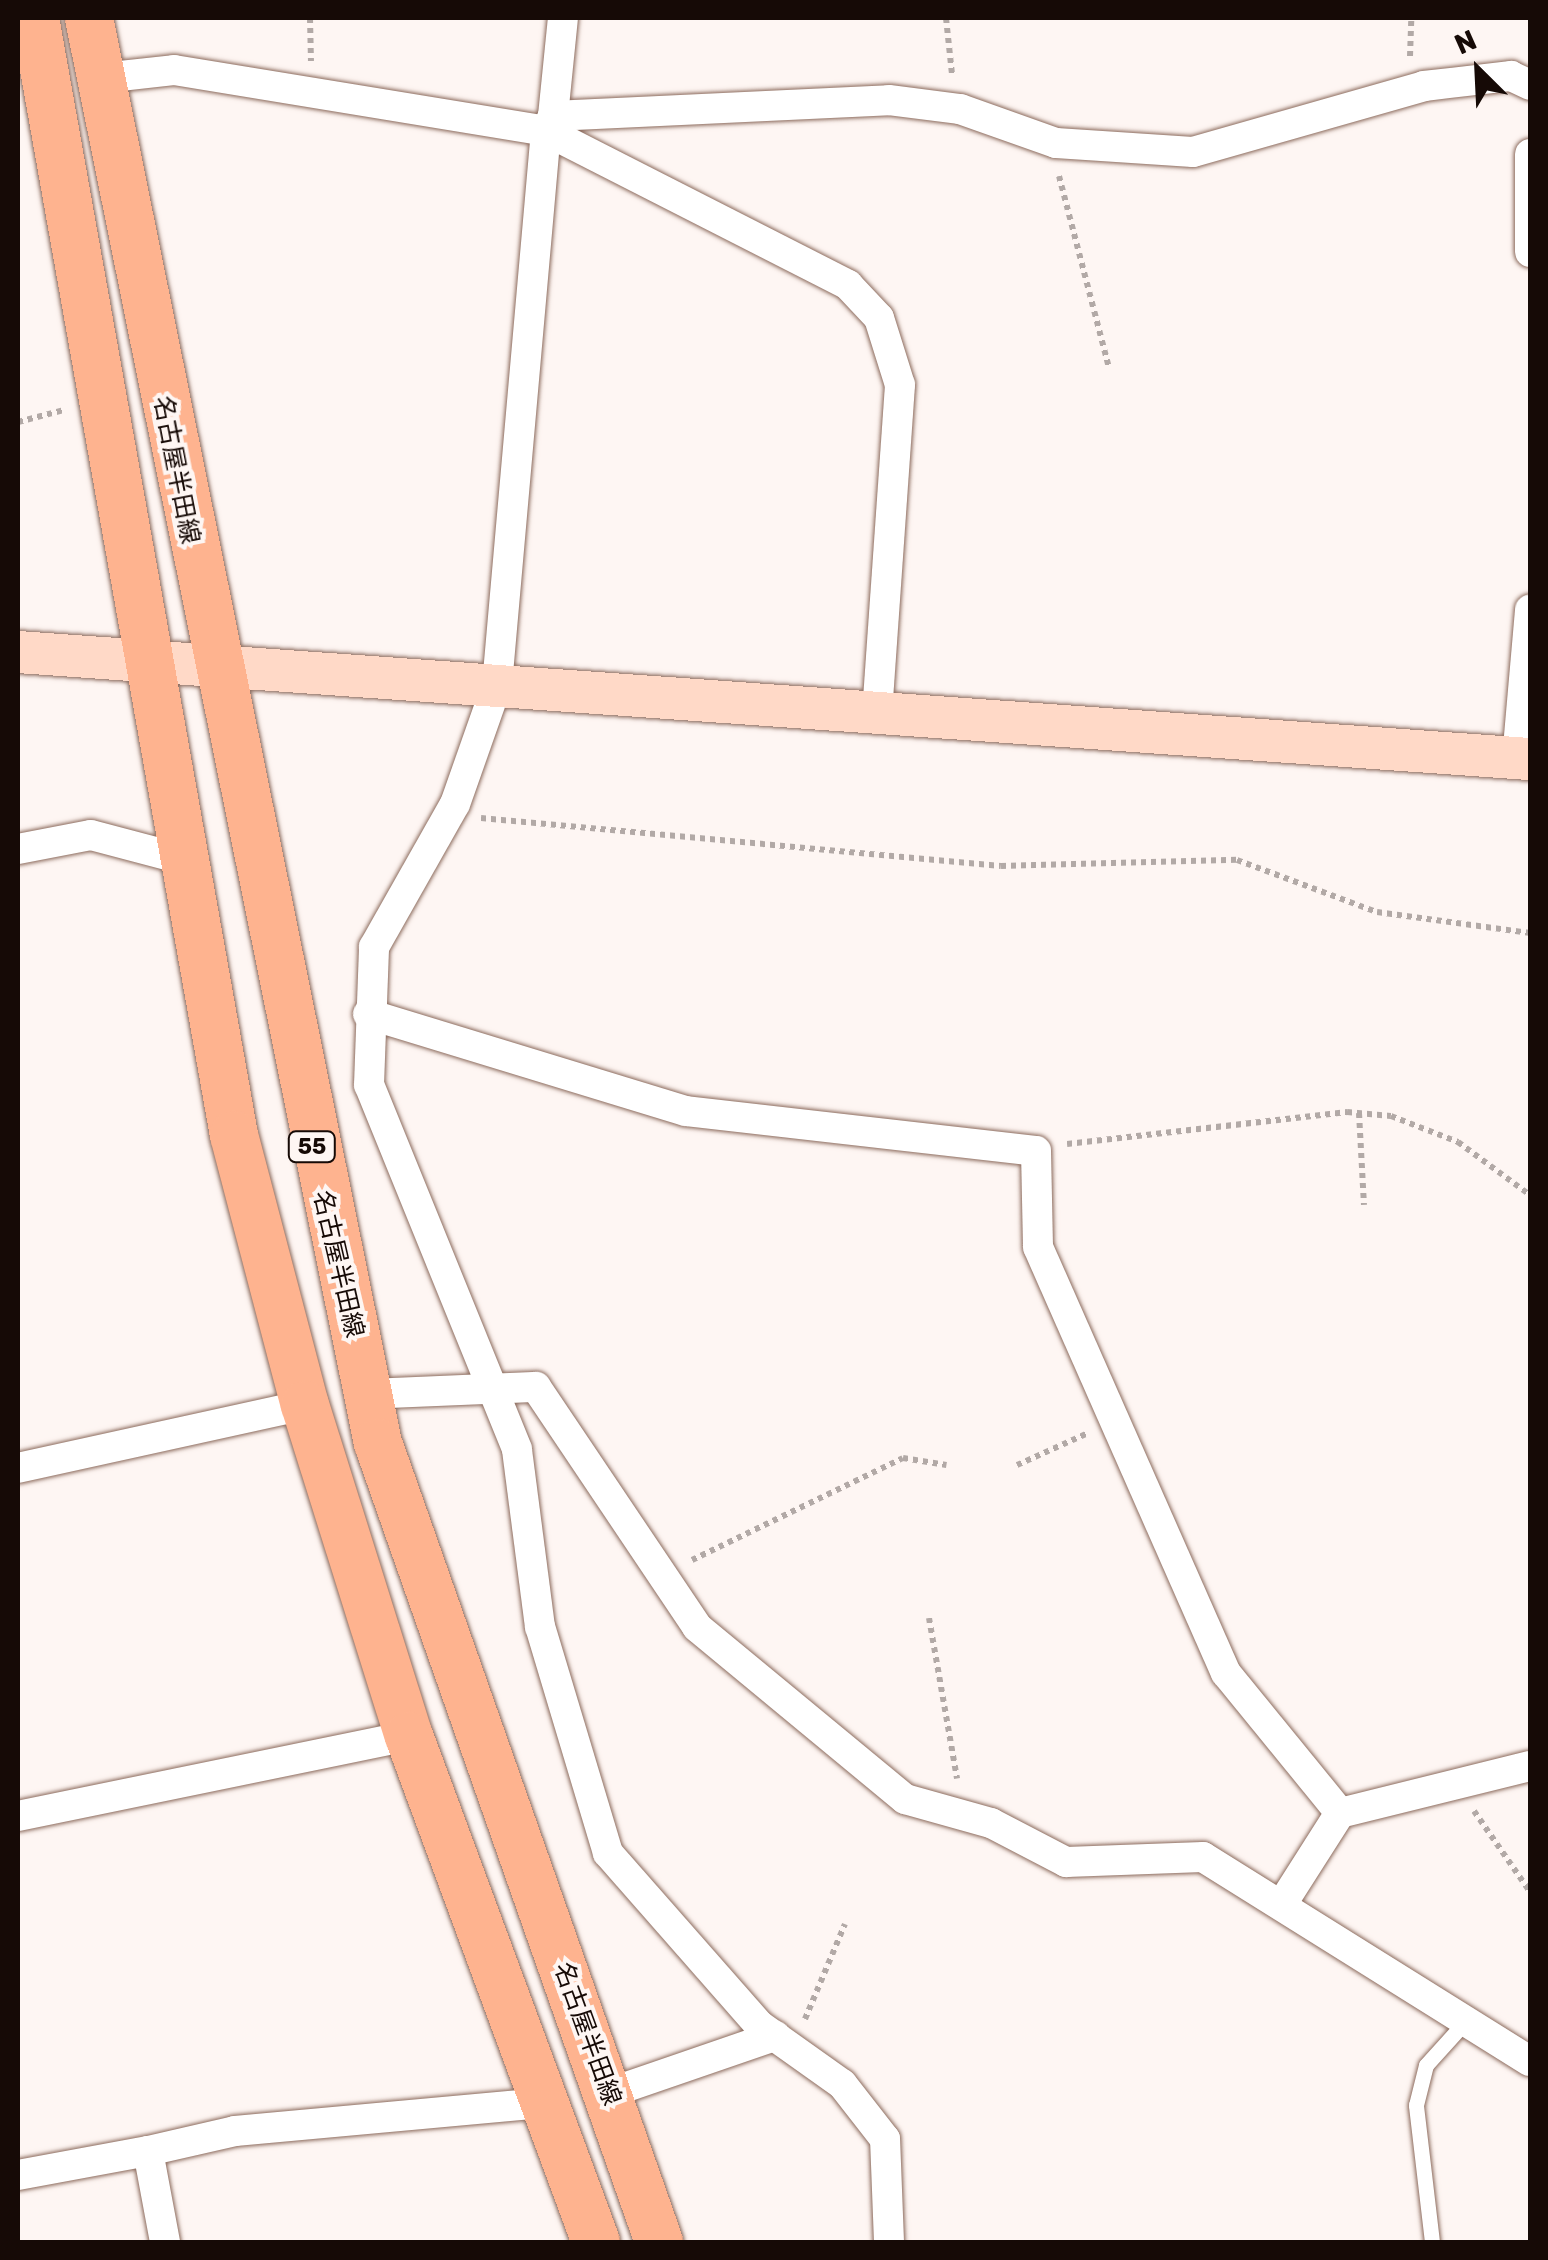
<!DOCTYPE html>
<meta charset="utf-8">
<style>
body{margin:0}
#map{position:relative;width:1548px;height:2260px;overflow:hidden;background:#fef6f3;font-family:Rubik,"Noto Sans JP",sans-serif}
div>[style]{position:absolute}
.path>*{height:6px;margin-top:-3px;transform-origin:0;background:repeating-linear-gradient(90deg,#b2a9a6 0 5px,transparent 0 10px)}
.roads{filter:drop-shadow(0 0 2px #8c6b5d) drop-shadow(0 0 2px #8c6b5d)}
.lane>*{height:15px;margin:-7.5px;padding:0 7.5px;transform-origin:7.5px;border-radius:7.5px;background:#fff}
.street>*{height:30px;margin:-15px;padding:0 15px;transform-origin:15px;border-radius:15px;background:#fff}
.secondary>*{height:42px;margin:-21px;padding:0 21px;transform-origin:21px;border-radius:21px;background:#ffd9c7}
.primary>*{height:48px;margin:-24px;padding:0 24px;transform-origin:24px;border-radius:24px;background:#feb38f}
span{translate:-50% -50%;white-space:nowrap;text-align:center;line-height:1.15;-webkit-text-stroke:8px #fef6f3;paint-order:stroke}
.shield-label span{padding:2px 8px;background:#fef6f3;border:2px solid;border-radius:8px;-webkit-text-stroke-width:0}
.shield-label{font-size:22px;color:#160a06;font-weight:700}
.street-label{font-size:25px;color:#160a06}
.frame{position:absolute;inset:0;border:20px solid #160a06;pointer-events:none}
.north{position:absolute;left:1428px;top:20px;width:100px;height:100px;-webkit-text-stroke:8px #fef6f3;paint-order:stroke;rotate:336deg;font-size:28px;font-weight:700;line-height:40px;text-align:center;color:#160a06}
.north::after{content:'';display:block;margin:auto;width:35px;height:45px;background:#160a06;clip-path:polygon(50% 0,100% 100%,50% 72%,0 100%)}
</style>
<div id="map">
<div class="path">
<div style="left:310px;top:18px;width:43px;rotate:88.7deg"></div>
<div style="left:946px;top:18px;width:56px;rotate:83.9deg"></div>
<div style="left:1410px;top:56px;width:38px;rotate:-88deg"></div>
<div style="left:1059px;top:176px;width:198px;rotate:75.4deg"></div>
<div style="left:18px;top:422px;width:48px;rotate:-14.6deg"></div>
<div style="left:481px;top:818px;width:522px;rotate:5.27deg"></div>
<div style="left:1001px;top:866px;width:236px;rotate:-1.5deg"></div>
<div style="left:1237px;top:860px;width:149px;rotate:20.4deg"></div>
<div style="left:1377px;top:912px;width:154px;rotate:7.8deg"></div>
<div style="left:1359px;top:1113px;width:92px;rotate:86.9deg"></div>
<div style="left:1067px;top:1144px;width:282px;rotate:-6.5deg"></div>
<div style="left:1347px;top:1112px;width:44px;rotate:5.2deg"></div>
<div style="left:1391px;top:1116px;width:72px;rotate:21.2deg"></div>
<div style="left:1458px;top:1142px;width:89px;rotate:36.4deg"></div>
<div style="left:1017px;top:1465px;width:78px;rotate:-24.3deg"></div>
<div style="left:692px;top:1560px;width:234px;rotate:-25.8deg"></div>
<div style="left:903px;top:1458px;width:44px;rotate:9.2deg"></div>
<div style="left:929px;top:1618px;width:163px;rotate:80.1deg"></div>
<div style="left:1474px;top:1811px;width:98px;rotate:55.3deg"></div>
<div style="left:805px;top:2019px;width:103px;rotate:-67.2deg"></div>
</div>
<div class="roads">
<div class="lane">
<div style="left:1432px;top:2242px;width:138px;rotate:-96.7deg"></div>
<div style="left:1416px;top:2105px;width:41px;rotate:-76deg"></div>
<div style="left:1426px;top:2065px;width:57px;rotate:-47.9deg"></div>
</div>
<div class="street">
<div style="left:102px;top:78px;width:72px;rotate:-6.3deg"></div>
<div style="left:174px;top:70px;width:377px;rotate:9.3deg"></div>
<div style="left:546px;top:131px;width:339px;rotate:27deg"></div>
<div style="left:848px;top:285px;width:45px;rotate:46.8deg"></div>
<div style="left:879px;top:318px;width:70px;rotate:72.6deg"></div>
<div style="left:900px;top:385px;width:326px;rotate:94deg"></div>
<div style="left:553px;top:116px;width:99px;rotate:-84.2deg"></div>
<div style="left:1530px;top:154px;width:98px;rotate:90deg"></div>
<div style="left:1517px;top:759px;width:150px;rotate:-85deg"></div>
<div style="left:18px;top:849px;width:74px;rotate:-10.9deg"></div>
<div style="left:91px;top:835px;width:90px;rotate:14.8deg"></div>
<div style="left:368px;top:1014px;width:332px;rotate:17deg"></div>
<div style="left:686px;top:1111px;width:352px;rotate:6.5deg"></div>
<div style="left:1036px;top:1151px;width:96px;rotate:88.8deg"></div>
<div style="left:1038px;top:1247px;width:466px;rotate:66.2deg"></div>
<div style="left:1226px;top:1673px;width:181px;rotate:50.8deg"></div>
<div style="left:367px;top:1394px;width:169px;rotate:-2.4deg"></div>
<div style="left:536px;top:1387px;width:289px;rotate:56.1deg"></div>
<div style="left:697px;top:1627px;width:270px;rotate:39.6deg"></div>
<div style="left:905px;top:1799px;width:89px;rotate:15.6deg"></div>
<div style="left:991px;top:1823px;width:85px;rotate:27.5deg"></div>
<div style="left:1066px;top:1862px;width:137px;rotate:-2.1deg"></div>
<div style="left:1203px;top:1857px;width:385px;rotate:32deg"></div>
<div style="left:18px;top:1468px;width:294px;rotate:-12.4deg"></div>
<div style="left:18px;top:1816px;width:399px;rotate:-11.6deg"></div>
<div style="left:1282px;top:1904px;width:108px;rotate:-57.5deg"></div>
<div style="left:1340px;top:1813px;width:196px;rotate:-13.9deg"></div>
<div style="left:609px;top:2093px;width:176px;rotate:-19deg"></div>
<div style="left:148px;top:2151px;width:89px;rotate:-12.9deg"></div>
<div style="left:235px;top:2131px;width:311px;rotate:-5.2deg"></div>
<div style="left:18px;top:2175px;width:132px;rotate:-10.5deg"></div>
<div style="left:148px;top:2151px;width:93px;rotate:79.4deg"></div>
<div style="left:889px;top:2242px;width:103px;rotate:-92.2deg"></div>
<div style="left:885px;top:2139px;width:70px;rotate:-128deg"></div>
<div style="left:842px;top:2084px;width:102px;rotate:-144.6deg"></div>
<div style="left:759px;top:2025px;width:229px;rotate:-131.3deg"></div>
<div style="left:608px;top:1853px;width:236px;rotate:-106.7deg"></div>
<div style="left:540px;top:1627px;width:179px;rotate:-97.4deg"></div>
<div style="left:517px;top:1449px;width:393px;rotate:-112.1deg"></div>
<div style="left:369px;top:1085px;width:138px;rotate:-87.9deg"></div>
<div style="left:374px;top:947px;width:164px;rotate:-60.5deg"></div>
<div style="left:455px;top:804px;width:126px;rotate:-70.6deg"></div>
<div style="left:497px;top:685px;width:556px;rotate:-84.95deg"></div>
<div style="left:546px;top:131px;width:17px;rotate:-65deg"></div>
<div style="left:553px;top:116px;width:336px;rotate:-2.7deg"></div>
<div style="left:889px;top:100px;width:72px;rotate:7.2deg"></div>
<div style="left:960px;top:109px;width:102px;rotate:19.5deg"></div>
<div style="left:1056px;top:143px;width:137px;rotate:3.8deg"></div>
<div style="left:1193px;top:152px;width:240px;rotate:-15.9deg"></div>
<div style="left:1424px;top:86px;width:88px;rotate:-6.6deg"></div>
<div style="left:1511px;top:76px;width:21px;rotate:25deg"></div>
</div>
<div class="secondary">
<div style="left:18px;top:652px;width:1516px;rotate:4.05deg"></div>
</div>
<div class="primary">
<div style="left:35px;top:18px;width:1135px;rotate:79.9deg"></div>
<div style="left:234px;top:1135px;width:279px;rotate:75.3deg"></div>
<div style="left:305px;top:1405px;width:347px;rotate:72.6deg"></div>
<div style="left:409px;top:1736px;width:539px;rotate:69.72deg"></div>
<div style="left:89px;top:18px;width:1454px;rotate:78.54deg"></div>
<div style="left:378px;top:1443px;width:847px;rotate:70.62deg"></div>
</div>
</div>
<div class="shield-label">
<span style="left:312px;top:1147px">55</span>
</div>
<div class="street-label">
<span style="left:176px;top:470px;rotate:79deg">名古屋半田線</span>
<span style="left:338px;top:1264px;rotate:77deg">名古屋半田線</span>
<span style="left:587px;top:2034px;rotate:70deg">名古屋半田線</span>
</div>
<div class="frame"></div>
<div class="north">N</div>
</div>
